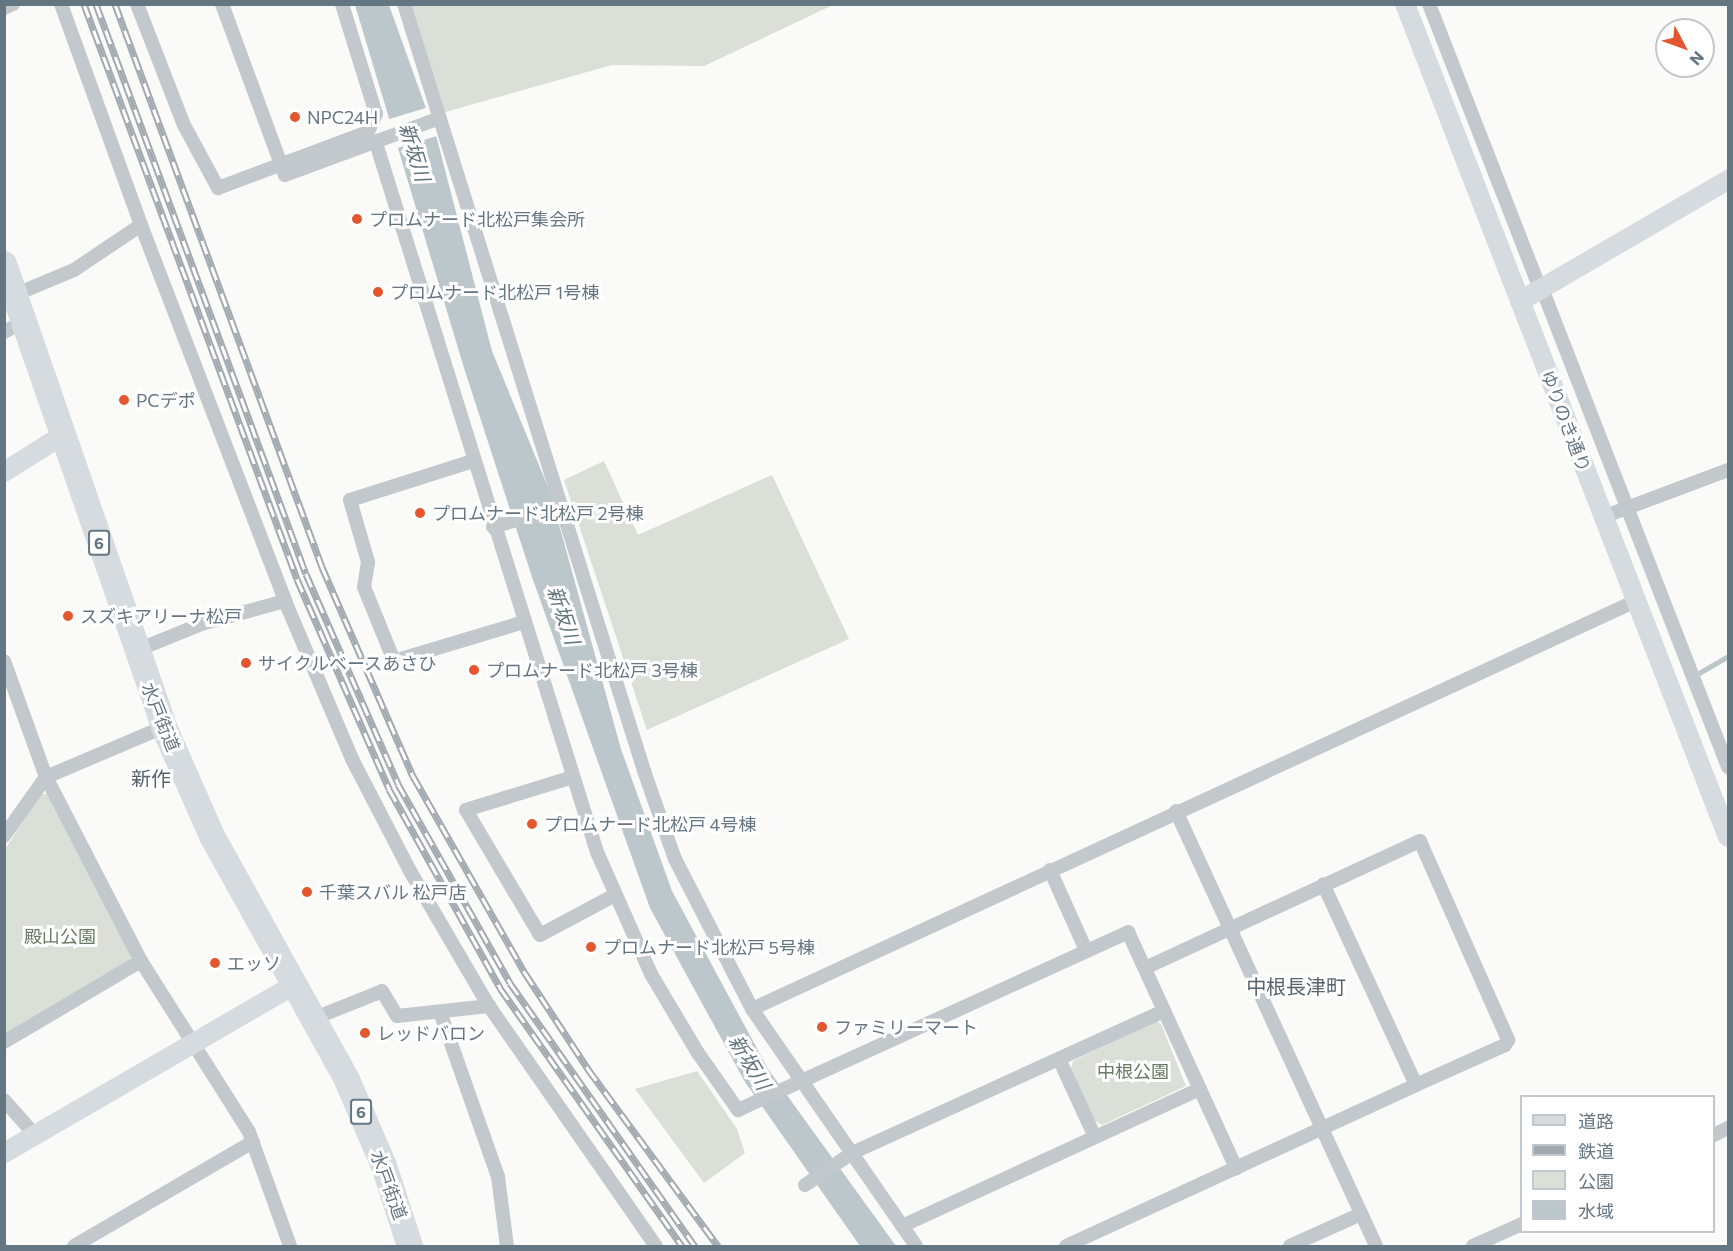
<!DOCTYPE html>
<meta charset="utf-8">
<style>
body{margin:0}
#map{position:relative;width:1733px;height:1251px;overflow:hidden;background:#fafaf8;font-family:Commissioner,"Noto Sans JP",sans-serif}
div>[style]{position:absolute}
.green>*{inset:0;background:#dadfd7}
.water>*{inset:0;background:#bbc7cb}
.pier>*{inset:0;background:#fafaf8;transform-origin:0 0}
.stream>*{height:4.5px;margin:-2.25px;padding:0 2.25px;transform-origin:2.25px;border-radius:2.25px;background:#bbc7cb}
.street>*{height:14px;margin:-7px;padding:0 7px;transform-origin:7px;border-radius:7px;background:#c3c8cc}
.secondary>*{height:20px;margin:-10px;padding:0 10px;transform-origin:10px;border-radius:10px;background:#d6dbdf}
.highway>*{height:26px;margin:-13px;padding:0 13px;transform-origin:13px;border-radius:13px;background:#d6dbdf}
.rail>*{height:7px;margin-top:-3.5px;transform-origin:0;background:repeating-linear-gradient(90deg,#fff 0 14px,#a2aab0 0 28px);box-sizing:border-box;border-block:2px solid #a2aab0}
.dots>*{width:16px;height:16px;translate:-50% -50%;box-sizing:border-box;border:3px solid #fff;border-radius:50%}
span{translate:-50% -50%;white-space:nowrap;text-align:center;line-height:1.15;-webkit-text-stroke:6px #fff;paint-order:stroke}
.shield-label span{padding:2px 4px;background:#fff;border:2px solid;border-radius:4px;-webkit-text-stroke-width:0}
.shield-label{font-size:16px;color:#657683;font-weight:700}
.poi-label{font-size:18px;color:#657683}
.left{translate:0 -50%;text-align:left}
.street-label{font-size:18px;color:#657683}
.park-label{font-size:18px;color:#687a64}
.water-label{font-size:20px;color:#60757c;font-style:italic}
.neighbourhood-label{font-size:20px;color:#57646e}
.frame{position:absolute;inset:0;border:6px solid #657683;pointer-events:none}
.legend{position:absolute;left:1520px;top:1095px;width:195px;height:138px;box-sizing:border-box;background:#fff;border:2px solid #c1c8cd;margin:0;padding:8px 10px;list-style:none;font-size:18px;color:#657683}
.legend li{display:flex;align-items:center;gap:12px;height:30px}
.legend b{width:30px;border:2px solid #c1c8cd}
.north{position:absolute;left:1655px;top:18px;width:60px;height:60px;box-sizing:border-box;background:#fff;border:2px solid #c1c8cd;border-radius:50%;rotate:131deg;font-size:16px;font-weight:700;line-height:24px;text-align:center;color:#657683}
.north::after{content:'';display:block;margin:auto;width:21px;height:27px;background:#e4572e;clip-path:polygon(50% 0,100% 100%,50% 72%,0 100%)}
</style>
<div id="map">
<div class="green">
<div style="clip-path:polygon(410px 5px,833px 5px,704px 66px,612px 65px,442px 113px)"></div>
<div style="clip-path:polygon(604px 461px,638px 535px,772px 475px,849px 639px,647px 730px,564px 480px)"></div>
<div style="clip-path:polygon(41px 794px,48px 794px,132px 954px,129px 962px,5px 1035px,5px 849px)"></div>
<div style="clip-path:polygon(1156px 1021px,1161px 1024px,1186px 1086px,1102px 1125px,1095px 1121px,1070px 1072px,1073px 1061px)"></div>
<div style="clip-path:polygon(697px 1071px,737px 1129px,745px 1153px,704px 1183px,635px 1089px)"></div>
</div>
<div class="water">
<div style="clip-path:polygon(355px 5px,389px 5px,437px 139px,492px 351px,550px 492px,621px 749px,672px 891px,768px 1069px,896px 1246px,860px 1246px,745px 1082px,650px 908px,532px 577px,464px 368px)"></div>
</div>
<div class="pier">
<div style="left:429px;top:107px;width:30px;height:44px;rotate:73deg"></div>
</div>
<div class="stream">
<div style="left:1699px;top:673px;width:34px;rotate:-30deg"></div>
</div>
<div class="street">
<div style="left:137px;top:4px;width:130px;rotate:68.8deg"></div>
<div style="left:184px;top:125px;width:72px;rotate:61.6deg"></div>
<div style="left:218px;top:188px;width:160px;rotate:-20.5deg"></div>
<div style="left:368px;top:132px;width:20px;rotate:-66deg"></div>
<div style="left:376px;top:114px;width:115px;rotate:-107.2deg"></div>
<div style="left:222px;top:4px;width:182px;rotate:69.8deg"></div>
<div style="left:285px;top:175px;width:165px;rotate:-20.2deg"></div>
<div style="left:404px;top:4px;width:804px;rotate:72.62deg"></div>
<div style="left:644px;top:771px;width:93px;rotate:70.6deg"></div>
<div style="left:675px;top:859px;width:169px;rotate:62.8deg"></div>
<div style="left:752px;top:1009px;width:288px;rotate:55.3deg"></div>
<div style="left:1429px;top:4px;width:309px;rotate:68.7deg"></div>
<div style="left:4px;top:8px;width:10px;rotate:-24deg"></div>
<div style="left:376px;top:143px;width:743px;rotate:72.69deg"></div>
<div style="left:597px;top:852px;width:133px;rotate:66.1deg"></div>
<div style="left:651px;top:974px;width:92px;rotate:59.3deg"></div>
<div style="left:698px;top:1053px;width:70px;rotate:54.9deg"></div>
<div style="left:738px;top:1110px;width:429px;rotate:-24.5deg"></div>
<div style="left:1128px;top:932px;width:260px;rotate:65.4deg"></div>
<div style="left:141px;top:225px;width:403px;rotate:69deg"></div>
<div style="left:285px;top:601px;width:172px;rotate:67deg"></div>
<div style="left:352px;top:759px;width:126px;rotate:62.6deg"></div>
<div style="left:410px;top:871px;width:156px;rotate:59.7deg"></div>
<div style="left:489px;top:1006px;width:292px;rotate:55.2deg"></div>
<div style="left:1543px;top:291px;width:511px;rotate:68.76deg"></div>
<div style="left:14px;top:295px;width:65px;rotate:-22.6deg"></div>
<div style="left:74px;top:270px;width:81px;rotate:-33.9deg"></div>
<div style="left:141px;top:225px;width:235px;rotate:-109.9deg"></div>
<div style="left:4px;top:332px;width:21px;rotate:-28deg"></div>
<div style="left:473px;top:461px;width:129px;rotate:162.4deg"></div>
<div style="left:350px;top:500px;width:65px;rotate:73.8deg"></div>
<div style="left:368px;top:562px;width:25px;rotate:99deg"></div>
<div style="left:364px;top:587px;width:80px;rotate:67.9deg"></div>
<div style="left:394px;top:661px;width:136px;rotate:-16.7deg"></div>
<div style="left:1603px;top:517px;width:134px;rotate:-20.6deg"></div>
<div style="left:493px;top:527px;width:72px;rotate:-16.9deg"></div>
<div style="left:135px;top:651px;width:71px;rotate:-22.2deg"></div>
<div style="left:201px;top:624px;width:87px;rotate:-15.3deg"></div>
<div style="left:4px;top:661px;width:123px;rotate:70.1deg"></div>
<div style="left:46px;top:777px;width:207px;rotate:62.7deg"></div>
<div style="left:141px;top:961px;width:202px;rotate:57.7deg"></div>
<div style="left:249px;top:1132px;width:121px;rotate:70.2deg"></div>
<div style="left:573px;top:777px;width:112px;rotate:162.9deg"></div>
<div style="left:466px;top:810px;width:145px;rotate:59.4deg"></div>
<div style="left:540px;top:935px;width:85px;rotate:-28.1deg"></div>
<div style="left:1176px;top:811px;width:479px;rotate:65.3deg"></div>
<div style="left:4px;top:836px;width:72px;rotate:-54.6deg"></div>
<div style="left:46px;top:777px;width:128px;rotate:-23deg"></div>
<div style="left:1050px;top:870px;width:88px;rotate:65.8deg"></div>
<div style="left:1145px;top:968px;width:303px;rotate:-24.8deg"></div>
<div style="left:1420px;top:841px;width:218px;rotate:66.1deg"></div>
<div style="left:1508px;top:1040px;width:6px;rotate:121deg"></div>
<div style="left:1505px;top:1045px;width:98px;rotate:155.8deg"></div>
<div style="left:752px;top:1009px;width:976px;rotate:-24.78deg"></div>
<div style="left:440px;top:1012px;width:175px;rotate:70.6deg"></div>
<div style="left:498px;top:1177px;width:70px;rotate:82.6deg"></div>
<div style="left:315px;top:1018px;width:72px;rotate:-21.9deg"></div>
<div style="left:382px;top:991px;width:29px;rotate:59deg"></div>
<div style="left:397px;top:1016px;width:93px;rotate:-6.2deg"></div>
<div style="left:4px;top:1042px;width:159px;rotate:-30.6deg"></div>
<div style="left:1059px;top:1059px;width:86px;rotate:65.2deg"></div>
<div style="left:4px;top:1100px;width:47px;rotate:48.5deg"></div>
<div style="left:1714px;top:1135px;width:16px;rotate:-27deg"></div>
<div style="left:805px;top:1185px;width:57px;rotate:-34.2deg"></div>
<div style="left:852px;top:1153px;width:343px;rotate:-24.5deg"></div>
<div style="left:902px;top:1226px;width:328px;rotate:-24.7deg"></div>
<div style="left:74px;top:1246px;width:207px;rotate:-30.2deg"></div>
<div style="left:1066px;top:1246px;width:385px;rotate:-24.7deg"></div>
<div style="left:1416px;top:1085px;width:221px;rotate:-114.8deg"></div>
<div style="left:1290px;top:1246px;width:78px;rotate:-24.3deg"></div>
<div style="left:1473px;top:1246px;width:54px;rotate:-24.2deg"></div>
</div>
<div class="secondary">
<div style="left:1405px;top:4px;width:893px;rotate:68.81deg"></div>
<div style="left:1520px;top:301px;width:241px;rotate:-30.2deg"></div>
<div style="left:4px;top:472px;width:70px;rotate:-32.1deg"></div>
<div style="left:4px;top:1153px;width:337px;rotate:-30.1deg"></div>
</div>
<div class="highway">
<div style="left:4px;top:264px;width:490px;rotate:70.9deg"></div>
<div style="left:164px;top:727px;width:119px;rotate:66.2deg"></div>
<div style="left:212px;top:836px;width:279px;rotate:61deg"></div>
<div style="left:347px;top:1080px;width:94px;rotate:66.7deg"></div>
<div style="left:384px;top:1166px;width:84px;rotate:72deg"></div>
</div>
<div class="rail">
<div style="left:84px;top:4px;width:613px;rotate:69.67deg"></div>
<div style="left:297px;top:579px;width:229px;rotate:66.3deg"></div>
<div style="left:389px;top:789px;width:228px;rotate:60.8deg"></div>
<div style="left:500px;top:988px;width:316px;rotate:54.8deg"></div>
<div style="left:96px;top:4px;width:607px;rotate:69.78deg"></div>
<div style="left:306px;top:574px;width:229px;rotate:66.3deg"></div>
<div style="left:398px;top:784px;width:228px;rotate:60.6deg"></div>
<div style="left:510px;top:983px;width:322px;rotate:54.9deg"></div>
<div style="left:115px;top:4px;width:600px;rotate:69.81deg"></div>
<div style="left:322px;top:567px;width:228px;rotate:66.5deg"></div>
<div style="left:413px;top:776px;width:227px;rotate:60.4deg"></div>
<div style="left:525px;top:973px;width:115px;rotate:56.7deg"></div>
<div style="left:588px;top:1069px;width:220px;rotate:53.7deg"></div>
</div>
<div class="dots">
<div style="left:295px;top:117px;background:#e4572e"></div>
<div style="left:357px;top:219px;background:#e4572e"></div>
<div style="left:378px;top:292px;background:#e4572e"></div>
<div style="left:124px;top:400px;background:#e4572e"></div>
<div style="left:420px;top:513px;background:#e4572e"></div>
<div style="left:68px;top:616px;background:#e4572e"></div>
<div style="left:246px;top:663px;background:#e4572e"></div>
<div style="left:474px;top:670px;background:#e4572e"></div>
<div style="left:532px;top:824px;background:#e4572e"></div>
<div style="left:307px;top:892px;background:#e4572e"></div>
<div style="left:591px;top:947px;background:#e4572e"></div>
<div style="left:215px;top:963px;background:#e4572e"></div>
<div style="left:822px;top:1027px;background:#e4572e"></div>
<div style="left:365px;top:1033px;background:#e4572e"></div>
</div>
<div class="shield-label">
<span style="left:99px;top:543px">6</span>
<span style="left:361px;top:1112px">6</span>
</div>
<div class="poi-label">
<span class="left" style="left:307px;top:117px">NPC24H</span>
<span class="left" style="left:369px;top:219px">プロムナード北松戸集会所</span>
<span class="left" style="left:390px;top:292px">プロムナード北松戸 1号棟</span>
<span class="left" style="left:136px;top:400px">PCデポ</span>
<span class="left" style="left:432px;top:513px">プロムナード北松戸 2号棟</span>
<span class="left" style="left:80px;top:616px">スズキアリーナ松戸</span>
<span class="left" style="left:258px;top:663px">サイクルベースあさひ</span>
<span class="left" style="left:486px;top:670px">プロムナード北松戸 3号棟</span>
<span class="left" style="left:544px;top:824px">プロムナード北松戸 4号棟</span>
<span class="left" style="left:319px;top:892px">千葉スバル 松戸店</span>
<span class="left" style="left:603px;top:947px">プロムナード北松戸 5号棟</span>
<span class="left" style="left:227px;top:963px">エッソ</span>
<span class="left" style="left:834px;top:1027px">ファミリーマート</span>
<span class="left" style="left:377px;top:1033px">レッドバロン</span>
</div>
<div class="street-label">
<span style="left:1566px;top:421px;rotate:69deg">ゆりのき通り</span>
<span style="left:161px;top:717px;rotate:68deg">水戸街道</span>
<span style="left:389px;top:1185px;rotate:70deg">水戸街道</span>
</div>
<div class="park-label">
<span style="left:60px;top:936px">殿山公園</span>
<span style="left:1133px;top:1071px">中根公園</span>
</div>
<div class="water-label">
<span style="left:415px;top:152px;rotate:73deg">新坂川</span>
<span style="left:564px;top:615px;rotate:71deg">新坂川</span>
<span style="left:750px;top:1062px;rotate:59deg">新坂川</span>
</div>
<div class="neighbourhood-label">
<span style="left:151px;top:778px">新作</span>
<span style="left:1296px;top:986px">中根長津町</span>
</div>
<div class="frame"></div>
<ul class="legend">
<li><b style="height:8px;background:#d6dbdf"></b>道路</li>
<li><b style="height:8px;background:#a2aab0"></b>鉄道</li>
<li><b style="height:16px;background:#dadfd7"></b>公園</li>
<li><b style="height:16px;background:#bbc7cb"></b>水域</li>
</ul>
<div class="north">N</div>
</div>
